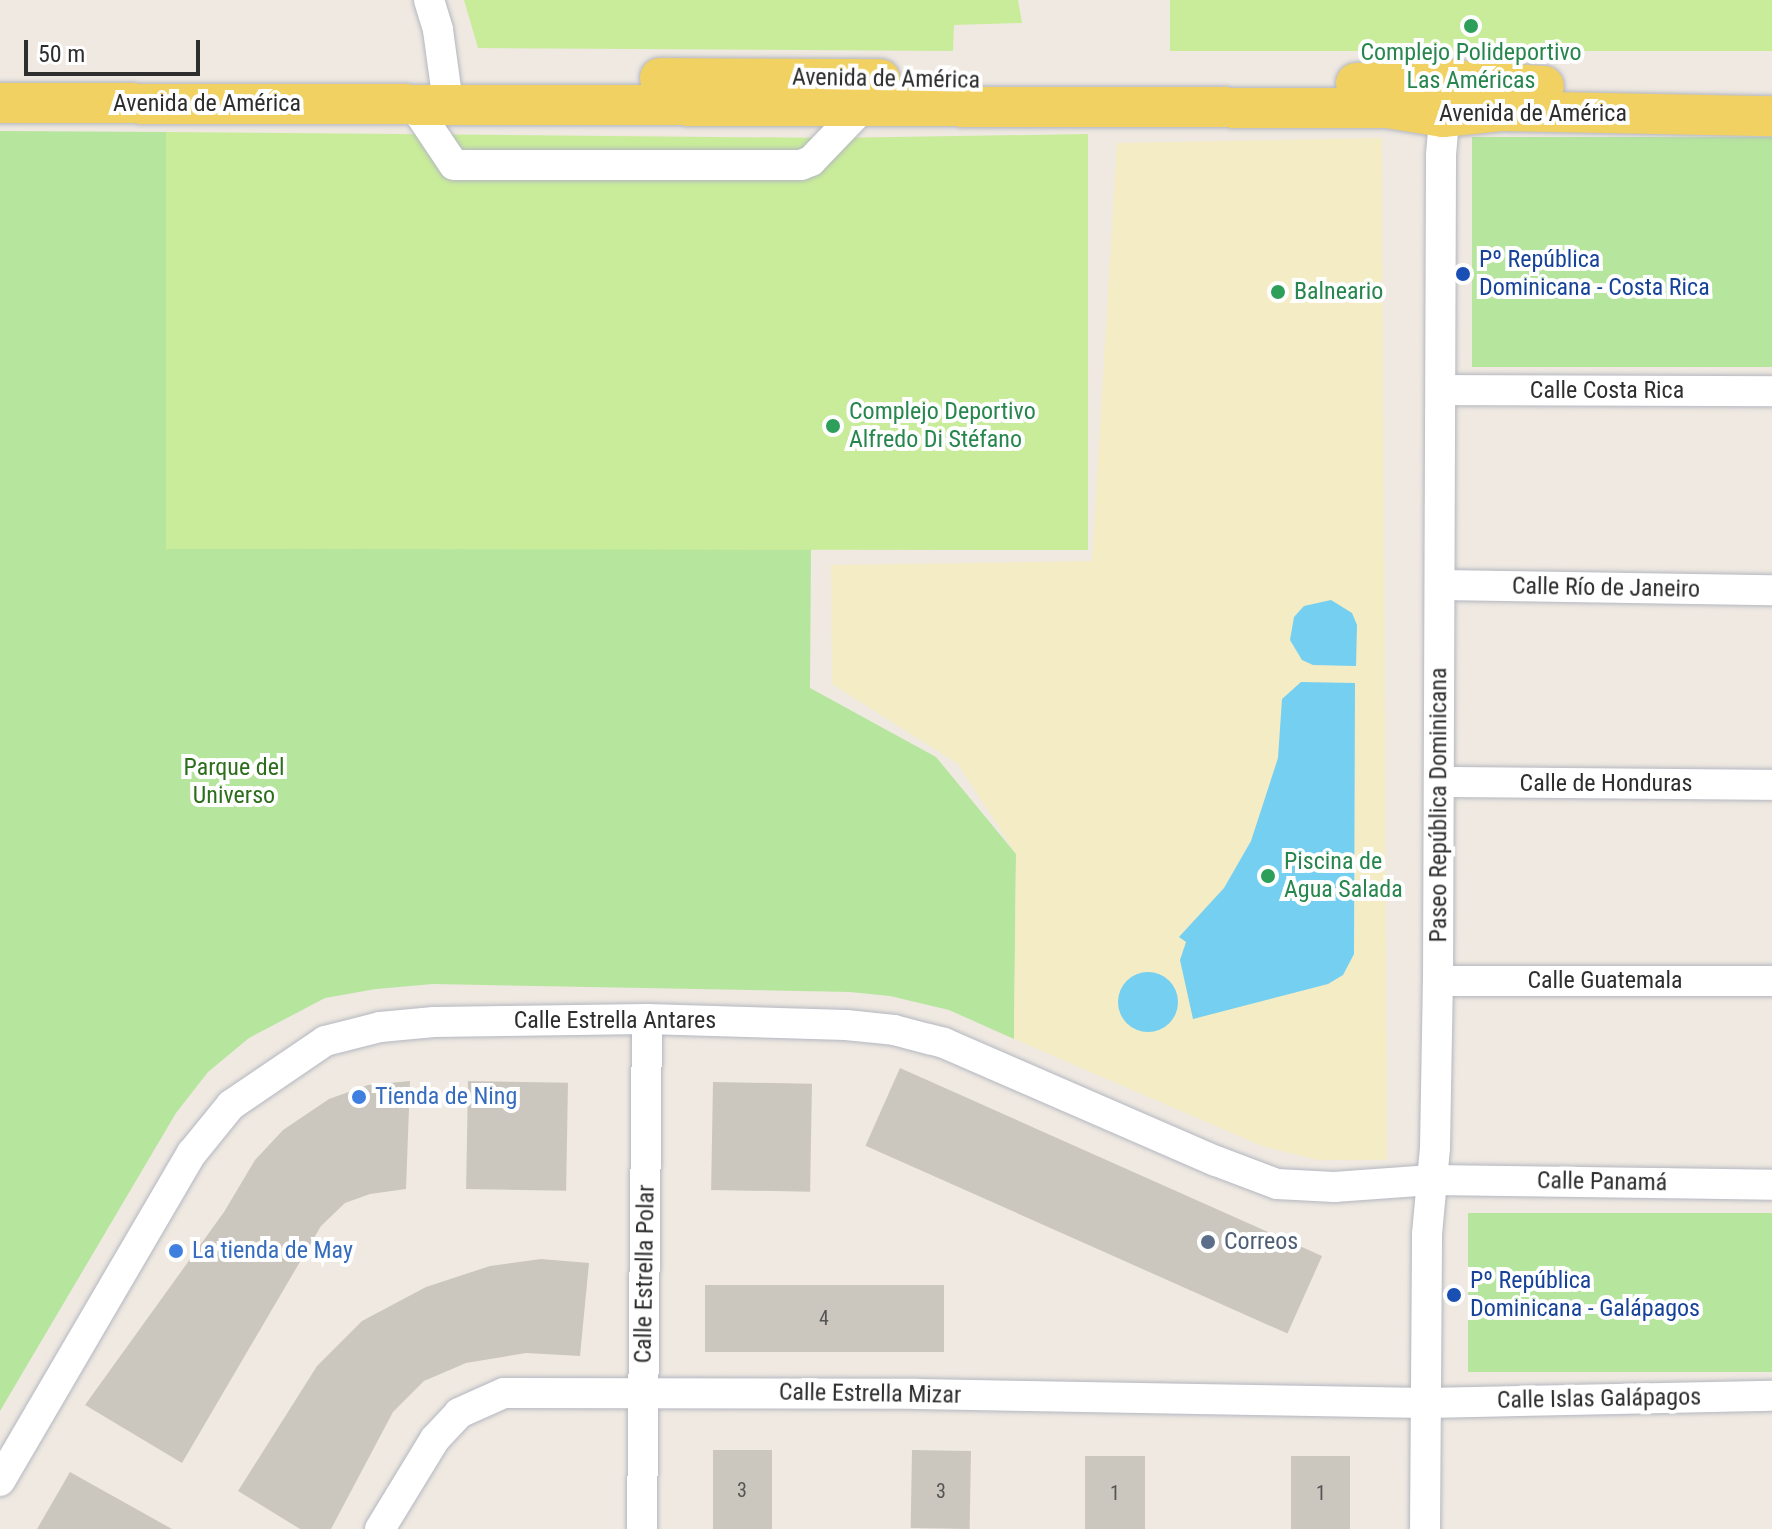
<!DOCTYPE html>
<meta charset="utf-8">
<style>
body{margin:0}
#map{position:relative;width:1772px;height:1529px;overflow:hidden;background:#efe9e1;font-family:"Roboto Condensed",sans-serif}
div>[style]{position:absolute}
.green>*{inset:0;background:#b6e59e;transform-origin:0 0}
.sand>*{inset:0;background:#f3ecc5}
.pitch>*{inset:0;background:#c9ec9a;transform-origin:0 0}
.water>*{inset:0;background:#75cff0}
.round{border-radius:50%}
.building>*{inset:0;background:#cbc7bf;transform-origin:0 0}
.roads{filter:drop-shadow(0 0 2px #b4b7c1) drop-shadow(0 0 2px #b4b7c1)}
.minor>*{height:30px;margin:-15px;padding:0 15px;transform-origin:15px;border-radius:15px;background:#fff}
.major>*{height:40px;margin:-20px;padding:0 20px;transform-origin:20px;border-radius:20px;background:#f2d163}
.dots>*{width:22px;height:22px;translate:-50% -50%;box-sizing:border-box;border:4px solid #fff;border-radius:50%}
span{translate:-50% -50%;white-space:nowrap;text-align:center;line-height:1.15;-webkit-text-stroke:8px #fff;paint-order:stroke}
.number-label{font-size:20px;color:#555452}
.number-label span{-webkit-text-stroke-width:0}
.leisure-label{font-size:24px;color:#27864d}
.left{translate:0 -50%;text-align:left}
.street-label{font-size:24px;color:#2e2e2e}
.transit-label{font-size:24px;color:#164399}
.park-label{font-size:24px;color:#2c6e1b}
.shop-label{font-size:24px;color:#366cbe}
.service-label{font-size:24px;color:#4e5e75}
.scale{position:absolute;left:24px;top:40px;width:176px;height:36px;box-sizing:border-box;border:4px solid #2e2e2e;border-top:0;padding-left:10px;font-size:24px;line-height:28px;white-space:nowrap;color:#2e2e2e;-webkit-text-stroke:6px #fff;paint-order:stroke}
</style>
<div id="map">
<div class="green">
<div style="clip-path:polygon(0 131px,166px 132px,167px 549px,811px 549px,810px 688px,936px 757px,1016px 854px,1014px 1039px,949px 1010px,890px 996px,850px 992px,433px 984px,376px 989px,325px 998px,249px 1038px,208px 1072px,176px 1113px,0 1411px)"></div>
<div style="left:1472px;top:137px;width:300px;height:230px"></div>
<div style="left:1468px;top:1213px;width:304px;height:159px"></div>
</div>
<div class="sand">
<div style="clip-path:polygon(1382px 138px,1387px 1160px,1318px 1160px,1262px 1146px,1014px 1039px,1016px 854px,958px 764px,832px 684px,831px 565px,1092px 561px,1117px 143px)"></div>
</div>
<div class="pitch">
<div style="clip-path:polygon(464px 0,1018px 0,1022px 23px,954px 25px,953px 51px,478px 48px)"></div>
<div style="left:1170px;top:0;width:602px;height:51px"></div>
<div style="clip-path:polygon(166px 132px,833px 138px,1088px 134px,1088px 550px,166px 549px)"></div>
</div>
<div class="water">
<div style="clip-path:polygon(1331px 600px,1352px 613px,1357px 625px,1356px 666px,1313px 665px,1302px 660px,1290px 640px,1294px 617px,1304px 606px)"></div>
<div style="clip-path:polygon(1301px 682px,1355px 683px,1354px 954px,1343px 975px,1328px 984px,1193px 1019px,1180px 960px,1186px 942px,1179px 937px,1224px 888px,1251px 841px,1278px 758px,1282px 699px)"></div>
<div class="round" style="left:1118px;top:972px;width:60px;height:60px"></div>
</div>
<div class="building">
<div style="left:900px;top:1068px;width:462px;height:85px;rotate:24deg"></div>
<div style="clip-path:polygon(410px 1081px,406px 1189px,370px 1194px,345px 1203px,321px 1226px,182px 1463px,85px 1405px,224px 1212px,255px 1160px,283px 1130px,329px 1099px,368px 1085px)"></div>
<div style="left:468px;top:1081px;width:100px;height:108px;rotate:1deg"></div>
<div style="left:713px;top:1082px;width:99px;height:108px;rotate:1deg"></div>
<div style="clip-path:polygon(541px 1259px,589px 1263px,580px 1356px,526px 1353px,466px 1363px,424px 1381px,393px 1412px,331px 1529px,300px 1529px,238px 1491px,317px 1366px,362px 1321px,426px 1287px,490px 1266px)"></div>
<div style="left:944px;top:1285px;width:67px;height:239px;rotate:90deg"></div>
<div style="left:772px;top:1450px;width:79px;height:59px;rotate:90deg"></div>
<div style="left:971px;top:1451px;width:78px;height:59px;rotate:91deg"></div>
<div style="left:1145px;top:1456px;width:73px;height:60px;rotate:90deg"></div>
<div style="left:1350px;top:1456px;width:73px;height:59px;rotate:90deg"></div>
<div style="clip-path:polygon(70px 1472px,172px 1529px,37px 1529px)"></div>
</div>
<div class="roads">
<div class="minor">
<div style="left:429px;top:0;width:31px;rotate:73deg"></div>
<div style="left:438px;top:30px;width:74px;rotate:82.2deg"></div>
<div style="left:413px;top:104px;width:73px;rotate:56.1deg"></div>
<div style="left:454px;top:165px;width:347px"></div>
<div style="left:801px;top:165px;width:11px;rotate:-22deg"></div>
<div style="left:811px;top:161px;width:75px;rotate:-46.1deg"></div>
<div style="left:1442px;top:390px;width:330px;rotate:0.2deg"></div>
<div style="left:1441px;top:585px;width:331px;rotate:0.9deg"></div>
<div style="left:1439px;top:782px;width:333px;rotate:0.5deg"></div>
<div style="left:1438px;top:981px;width:334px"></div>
<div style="left:0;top:1481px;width:380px;rotate:-59.7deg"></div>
<div style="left:192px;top:1153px;width:62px;rotate:-50.9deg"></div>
<div style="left:231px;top:1105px;width:114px;rotate:-34.2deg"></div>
<div style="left:325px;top:1041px;width:57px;rotate:-14.3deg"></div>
<div style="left:380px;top:1027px;width:54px;rotate:-5.3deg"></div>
<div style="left:434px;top:1022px;width:213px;rotate:-0.8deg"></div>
<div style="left:647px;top:1019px;width:199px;rotate:1.7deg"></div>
<div style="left:846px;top:1025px;width:48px;rotate:5.9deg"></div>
<div style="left:894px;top:1030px;width:52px;rotate:14.6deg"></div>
<div style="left:944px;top:1043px;width:296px;rotate:23.5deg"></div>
<div style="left:1216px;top:1161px;width:65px;rotate:20.7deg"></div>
<div style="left:1277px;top:1184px;width:57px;rotate:3deg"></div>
<div style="left:1334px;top:1187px;width:98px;rotate:-4.1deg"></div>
<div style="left:1432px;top:1180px;width:340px;rotate:0.8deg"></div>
<div style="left:380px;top:1529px;width:105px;rotate:-58.6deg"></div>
<div style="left:435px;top:1439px;width:35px;rotate:-47deg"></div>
<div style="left:459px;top:1413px;width:49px;rotate:-24deg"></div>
<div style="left:504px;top:1393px;width:413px;rotate:0.1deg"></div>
<div style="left:917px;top:1394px;width:509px;rotate:1.01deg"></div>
<div style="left:1426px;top:1403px;width:346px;rotate:-1.2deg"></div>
<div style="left:642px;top:1529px;width:510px;rotate:-89.44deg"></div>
<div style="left:1425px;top:1529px;width:295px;rotate:-89.6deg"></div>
<div style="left:1427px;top:1234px;width:86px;rotate:-84.7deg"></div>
<div style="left:1435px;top:1148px;width:167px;rotate:-89deg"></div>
<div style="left:1438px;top:981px;width:826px;rotate:-89.79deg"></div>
<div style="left:1441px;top:155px;width:59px;rotate:-85.2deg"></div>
</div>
<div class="major">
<div style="left:660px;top:78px;width:220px;rotate:0.3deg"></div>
<div style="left:1356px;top:83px;width:91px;rotate:-1.9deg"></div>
<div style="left:1447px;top:80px;width:97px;rotate:3.5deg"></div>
<div style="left:0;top:103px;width:1387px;rotate:0.21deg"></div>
<div style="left:1387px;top:108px;width:57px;rotate:9.1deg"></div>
<div style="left:1443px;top:117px;width:58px;rotate:-5.9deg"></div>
<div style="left:1501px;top:111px;width:271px;rotate:1.1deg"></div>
</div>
</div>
<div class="dots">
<div style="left:1471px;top:26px;background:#2e9e5b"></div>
<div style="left:1463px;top:274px;background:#1a4fb4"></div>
<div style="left:1278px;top:292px;background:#2e9e5b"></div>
<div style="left:833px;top:426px;background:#2e9e5b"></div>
<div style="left:1268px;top:876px;background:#2e9e5b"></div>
<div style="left:359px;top:1097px;background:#3f7fe0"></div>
<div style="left:1208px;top:1242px;background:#5c6f8a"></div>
<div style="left:176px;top:1251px;background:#3f7fe0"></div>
<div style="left:1454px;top:1295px;background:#1a4fb4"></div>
</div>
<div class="number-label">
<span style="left:824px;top:1318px">4</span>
<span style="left:742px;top:1490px">3</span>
<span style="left:941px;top:1491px">3</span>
<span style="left:1115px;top:1493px">1</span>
<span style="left:1321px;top:1493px">1</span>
</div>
<div class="leisure-label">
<span style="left:1471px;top:67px">Complejo Polideportivo<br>Las Américas</span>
<span class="left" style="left:1294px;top:292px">Balneario</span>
<span class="left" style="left:849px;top:426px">Complejo Deportivo<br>Alfredo Di Stéfano</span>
<span class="left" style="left:1284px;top:876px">Piscina de<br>Agua Salada</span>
</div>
<div class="street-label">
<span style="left:886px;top:79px;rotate:1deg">Avenida de América</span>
<span style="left:207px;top:104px">Avenida de América</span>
<span style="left:1533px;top:114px">Avenida de América</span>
<span style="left:1607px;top:391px">Calle Costa Rica</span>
<span style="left:1606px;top:588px;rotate:1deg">Calle Río de Janeiro</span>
<span style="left:1606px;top:784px">Calle de Honduras</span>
<span style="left:1439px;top:805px;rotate:-90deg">Paseo República Dominicana</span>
<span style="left:1605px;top:981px">Calle Guatemala</span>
<span style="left:615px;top:1021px">Calle Estrella Antares</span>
<span style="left:1602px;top:1182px;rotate:1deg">Calle Panamá</span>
<span style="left:645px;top:1274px;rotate:-89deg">Calle Estrella Polar</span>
<span style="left:870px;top:1394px;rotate:1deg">Calle Estrella Mizar</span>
<span style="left:1599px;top:1399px;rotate:-1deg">Calle Islas Galápagos</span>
</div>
<div class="transit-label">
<span class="left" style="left:1479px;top:274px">Pº República<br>Dominicana - Costa Rica</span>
<span class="left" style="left:1470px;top:1295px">Pº República<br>Dominicana - Galápagos</span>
</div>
<div class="park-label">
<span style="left:234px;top:782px">Parque del<br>Universo</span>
</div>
<div class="shop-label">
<span class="left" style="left:375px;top:1097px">Tienda de Ning</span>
<span class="left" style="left:192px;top:1251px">La tienda de May</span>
</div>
<div class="service-label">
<span class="left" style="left:1224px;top:1242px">Correos</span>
</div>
<div class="scale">50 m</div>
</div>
